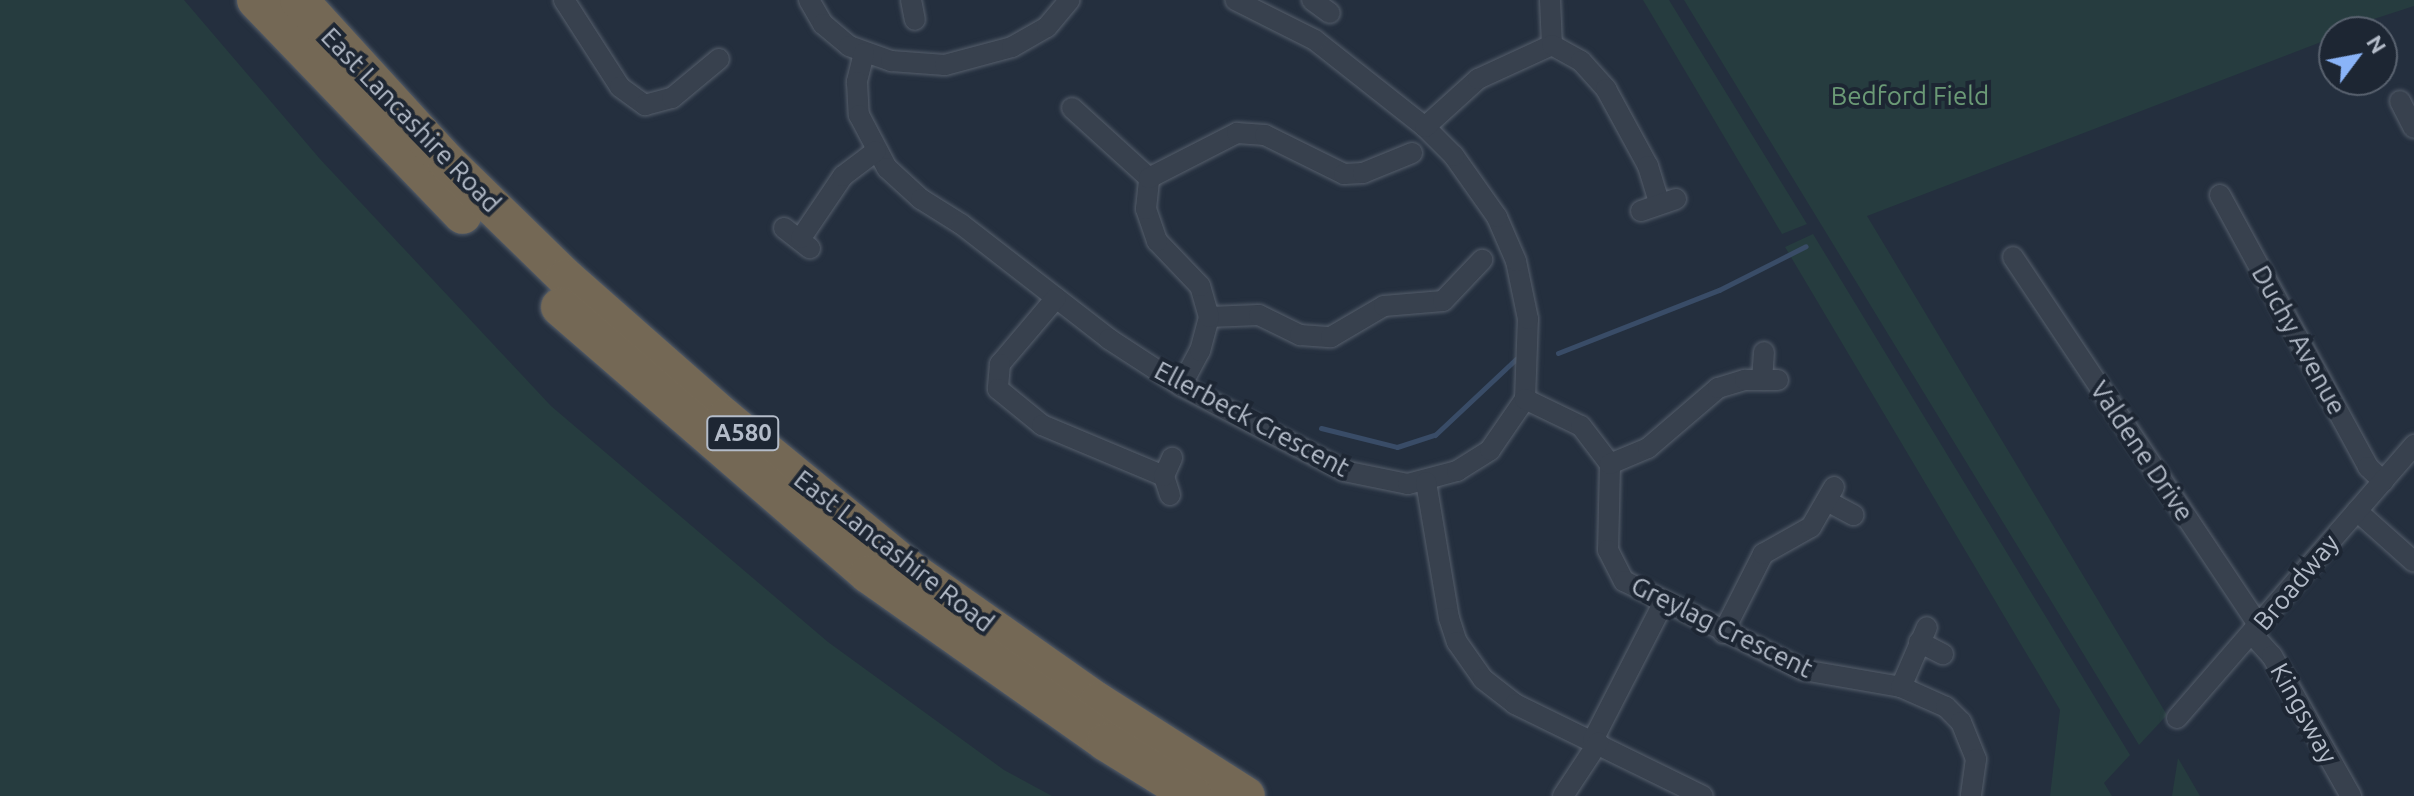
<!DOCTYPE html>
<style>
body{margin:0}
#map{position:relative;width:2414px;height:796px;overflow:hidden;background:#242f3e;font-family:Ubuntu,sans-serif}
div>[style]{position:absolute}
.green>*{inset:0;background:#263c3f}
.stream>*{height:5px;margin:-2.5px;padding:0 2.5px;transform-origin:2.5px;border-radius:2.5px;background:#394c67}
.roads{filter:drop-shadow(0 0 2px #565f6c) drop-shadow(0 0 2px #565f6c)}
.street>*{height:20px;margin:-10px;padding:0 10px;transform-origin:10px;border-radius:10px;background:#38414e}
.highway>*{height:38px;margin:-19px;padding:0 19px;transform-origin:19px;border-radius:19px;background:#746855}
span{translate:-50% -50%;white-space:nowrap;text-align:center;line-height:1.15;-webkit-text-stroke:8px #1d2633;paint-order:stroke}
.shield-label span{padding:2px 6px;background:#1d2633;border:2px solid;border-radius:6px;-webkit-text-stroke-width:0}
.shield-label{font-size:24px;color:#b4bcc9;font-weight:700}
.park-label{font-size:26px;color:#6b9a76}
.street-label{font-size:26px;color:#b4bcc9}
.north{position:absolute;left:2318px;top:16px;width:80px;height:80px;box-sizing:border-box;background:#1d2633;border:2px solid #59626f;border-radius:50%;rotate:58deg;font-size:22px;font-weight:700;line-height:32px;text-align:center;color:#b4bcc9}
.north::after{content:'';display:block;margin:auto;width:28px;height:36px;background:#8ab4f8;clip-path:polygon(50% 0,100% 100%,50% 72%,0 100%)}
</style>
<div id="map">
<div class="green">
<div style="clip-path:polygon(0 0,184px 0,320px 159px,551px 406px,828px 642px,1004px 770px,1052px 796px,0 796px)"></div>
<div style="clip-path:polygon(1643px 0,1669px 0,1807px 224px,1782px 234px)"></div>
<div style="clip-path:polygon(1684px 0,2414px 0,2414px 6px,2334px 32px,2334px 37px,1867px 216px,2167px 715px,2139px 745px)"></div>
<div style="clip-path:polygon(1813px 234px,2130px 755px,2104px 783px,2112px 796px,2050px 796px,2060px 710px,1785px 247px)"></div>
<div style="clip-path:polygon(2178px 758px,2200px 796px,2172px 796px)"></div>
</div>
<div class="stream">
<div style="left:1558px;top:353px;width:173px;rotate:-21.4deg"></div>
<div style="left:1719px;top:290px;width:97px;rotate:-26.8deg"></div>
<div style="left:1321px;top:428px;width:78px;rotate:14deg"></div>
<div style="left:1397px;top:447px;width:40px;rotate:-18deg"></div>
<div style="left:1435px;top:435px;width:111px;rotate:-43.2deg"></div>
</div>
<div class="roads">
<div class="street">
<div style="left:564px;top:0;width:103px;rotate:57.2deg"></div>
<div style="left:620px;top:87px;width:31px;rotate:36deg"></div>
<div style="left:645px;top:105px;width:28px;rotate:-15deg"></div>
<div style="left:672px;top:98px;width:61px;rotate:-39.7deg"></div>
<div style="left:809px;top:0;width:28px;rotate:60deg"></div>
<div style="left:823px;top:24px;width:34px;rotate:40deg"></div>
<div style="left:849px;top:46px;width:45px;rotate:19.7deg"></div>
<div style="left:891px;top:61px;width:54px;rotate:4.2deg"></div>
<div style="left:945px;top:65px;width:69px;rotate:-15deg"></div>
<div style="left:1012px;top:47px;width:40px;rotate:-29.7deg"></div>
<div style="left:1047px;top:27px;width:35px;rotate:-50deg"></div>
<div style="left:911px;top:0;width:20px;rotate:79deg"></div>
<div style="left:1312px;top:0;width:22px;rotate:36deg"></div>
<div style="left:1550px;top:0;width:45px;rotate:87.5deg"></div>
<div style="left:864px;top:53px;width:30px;rotate:104deg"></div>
<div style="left:857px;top:82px;width:33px;rotate:87deg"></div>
<div style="left:859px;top:115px;width:60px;rotate:62.2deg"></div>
<div style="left:887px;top:168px;width:46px;rotate:42.4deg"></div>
<div style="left:921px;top:199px;width:47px;rotate:32deg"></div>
<div style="left:961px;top:224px;width:187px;rotate:37.8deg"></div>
<div style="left:1109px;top:339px;width:86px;rotate:33.1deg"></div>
<div style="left:1181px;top:386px;width:184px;rotate:27.5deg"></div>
<div style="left:1344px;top:471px;width:65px;rotate:11.5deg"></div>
<div style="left:1408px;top:484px;width:51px;rotate:-14.9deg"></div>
<div style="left:1457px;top:471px;width:39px;rotate:-32deg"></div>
<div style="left:1490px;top:450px;width:62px;rotate:-55.5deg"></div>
<div style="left:1525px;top:399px;width:80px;rotate:-87.9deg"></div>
<div style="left:1528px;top:319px;width:59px;rotate:-101.7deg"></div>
<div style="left:1516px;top:261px;width:48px;rotate:-113.4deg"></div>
<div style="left:1497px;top:217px;width:75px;rotate:-125.2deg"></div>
<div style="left:1454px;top:156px;width:41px;rotate:-135deg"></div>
<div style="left:1425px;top:127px;width:140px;rotate:-141.7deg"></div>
<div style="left:1315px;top:40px;width:89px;rotate:-153.4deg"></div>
<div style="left:2400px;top:101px;width:30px;rotate:63deg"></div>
<div style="left:1072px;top:108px;width:104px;rotate:42.3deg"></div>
<div style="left:1425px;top:127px;width:72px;rotate:-42.2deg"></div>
<div style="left:1478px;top:79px;width:81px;rotate:-24.7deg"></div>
<div style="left:1552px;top:45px;width:33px;rotate:29deg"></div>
<div style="left:1581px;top:61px;width:38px;rotate:48deg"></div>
<div style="left:1606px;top:89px;width:88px;rotate:61.4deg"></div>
<div style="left:1648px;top:166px;width:37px;rotate:73deg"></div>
<div style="left:2220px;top:195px;width:310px;rotate:61.4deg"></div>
<div style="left:2368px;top:467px;width:21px;rotate:43deg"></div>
<div style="left:1641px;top:211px;width:37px;rotate:-19deg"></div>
<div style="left:784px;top:228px;width:33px;rotate:38deg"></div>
<div style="left:801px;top:238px;width:75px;rotate:-55.9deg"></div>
<div style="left:843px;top:176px;width:41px;rotate:-37.1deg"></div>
<div style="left:2013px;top:257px;width:443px;rotate:56.3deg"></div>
<div style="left:1056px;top:298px;width:87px;rotate:130.3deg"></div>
<div style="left:1000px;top:364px;width:25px;rotate:95deg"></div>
<div style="left:998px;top:389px;width:57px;rotate:39.3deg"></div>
<div style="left:1042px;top:425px;width:132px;rotate:22.7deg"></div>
<div style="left:1209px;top:317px;width:50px;rotate:-2.3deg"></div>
<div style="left:1259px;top:315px;width:46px;rotate:26deg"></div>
<div style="left:1300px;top:335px;width:31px;rotate:4deg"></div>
<div style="left:1331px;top:337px;width:61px;rotate:-30.3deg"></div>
<div style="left:1384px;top:306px;width:59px;rotate:-4.8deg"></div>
<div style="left:1443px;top:301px;width:57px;rotate:-46.4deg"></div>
<div style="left:1762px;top:380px;width:28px;rotate:-86deg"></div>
<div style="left:1181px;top:386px;width:40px;rotate:-62deg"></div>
<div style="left:1200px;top:351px;width:35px;rotate:-75deg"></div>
<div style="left:1209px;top:317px;width:32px;rotate:-106deg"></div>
<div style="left:1200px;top:286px;width:62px;rotate:-133.7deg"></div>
<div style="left:1157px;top:241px;width:34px;rotate:-109deg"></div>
<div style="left:1146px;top:209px;width:31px;rotate:-84deg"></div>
<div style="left:1149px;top:178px;width:99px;rotate:-27.1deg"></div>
<div style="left:1237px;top:133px;width:28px;rotate:4deg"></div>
<div style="left:1265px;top:135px;width:88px;rotate:26.3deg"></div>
<div style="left:1344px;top:174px;width:19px;rotate:-3deg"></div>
<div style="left:1363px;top:173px;width:53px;rotate:-22.2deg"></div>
<div style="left:1525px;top:399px;width:62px;rotate:25.7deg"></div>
<div style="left:1581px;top:426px;width:48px;rotate:52.7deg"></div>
<div style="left:1610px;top:464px;width:86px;rotate:91.3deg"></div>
<div style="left:1608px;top:550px;width:35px;rotate:63deg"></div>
<div style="left:1624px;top:581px;width:200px;rotate:26.4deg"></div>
<div style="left:1803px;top:670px;width:99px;rotate:9.8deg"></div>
<div style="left:1901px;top:687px;width:49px;rotate:24deg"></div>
<div style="left:1946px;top:707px;width:21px;rotate:45deg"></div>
<div style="left:1961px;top:722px;width:40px;rotate:68deg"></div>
<div style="left:1976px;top:759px;width:37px;rotate:98deg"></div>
<div style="left:1610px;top:464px;width:41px;rotate:-22.8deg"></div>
<div style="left:1648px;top:448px;width:92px;rotate:-40.6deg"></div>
<div style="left:1718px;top:388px;width:28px;rotate:-17deg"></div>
<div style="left:1745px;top:380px;width:33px"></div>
<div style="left:1426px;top:482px;width:138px;rotate:80.4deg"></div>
<div style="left:1449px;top:618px;width:25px;rotate:72deg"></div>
<div style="left:1457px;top:642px;width:45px;rotate:54.9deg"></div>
<div style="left:1483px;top:679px;width:41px;rotate:38deg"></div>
<div style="left:1515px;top:704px;width:209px;rotate:26.1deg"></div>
<div style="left:1170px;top:495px;width:20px;rotate:-108deg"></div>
<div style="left:1164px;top:476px;width:20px;rotate:-66deg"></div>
<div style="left:1827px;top:501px;width:30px;rotate:28deg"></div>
<div style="left:2357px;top:511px;width:76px;rotate:41.8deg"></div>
<div style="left:1723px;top:633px;width:89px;rotate:-63.1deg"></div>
<div style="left:1763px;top:554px;width:55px;rotate:-29.4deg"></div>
<div style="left:1811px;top:527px;width:46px;rotate:-60.1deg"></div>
<div style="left:2252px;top:634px;width:30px;rotate:48deg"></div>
<div style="left:2272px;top:656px;width:161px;rotate:60.6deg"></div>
<div style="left:1919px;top:642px;width:27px;rotate:27deg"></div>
<div style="left:1901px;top:687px;width:65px;rotate:-66.6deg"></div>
<div style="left:2177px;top:718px;width:362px;rotate:-49deg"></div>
<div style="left:1593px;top:740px;width:153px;rotate:-62.8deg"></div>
<div style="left:1563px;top:796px;width:64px;rotate:-56.6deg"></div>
</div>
<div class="highway">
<div style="left:256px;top:0;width:298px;rotate:46.1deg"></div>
<div style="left:299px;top:0;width:221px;rotate:47.6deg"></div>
<div style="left:448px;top:163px;width:165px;rotate:44.3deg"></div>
<div style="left:566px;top:278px;width:212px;rotate:41.4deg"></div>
<div style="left:725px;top:418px;width:239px;rotate:39.4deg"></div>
<div style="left:910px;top:570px;width:230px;rotate:35.1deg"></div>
<div style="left:1098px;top:702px;width:175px;rotate:32.4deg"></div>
<div style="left:560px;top:307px;width:408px;rotate:40.9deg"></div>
<div style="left:868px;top:574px;width:291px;rotate:35.2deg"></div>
<div style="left:1106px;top:742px;width:102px;rotate:31.8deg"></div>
</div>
</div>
<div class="shield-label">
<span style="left:743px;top:433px">A580</span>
</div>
<div class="park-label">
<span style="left:1910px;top:96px">Bedford Field</span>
</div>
<div class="street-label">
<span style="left:411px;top:120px;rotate:46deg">East Lancashire Road</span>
<span style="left:2299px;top:340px;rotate:61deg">Duchy Avenue</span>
<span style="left:1252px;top:419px;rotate:28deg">Ellerbeck Crescent</span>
<span style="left:2142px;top:451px;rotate:56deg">Valdene Drive</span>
<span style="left:894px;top:551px;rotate:38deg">East Lancashire Road</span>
<span style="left:2296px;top:582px;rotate:-50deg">Broadway</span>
<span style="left:1722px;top:627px;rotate:26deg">Greylag Crescent</span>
<span style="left:2304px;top:713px;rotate:61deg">Kingsway</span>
</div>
<div class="north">N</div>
</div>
